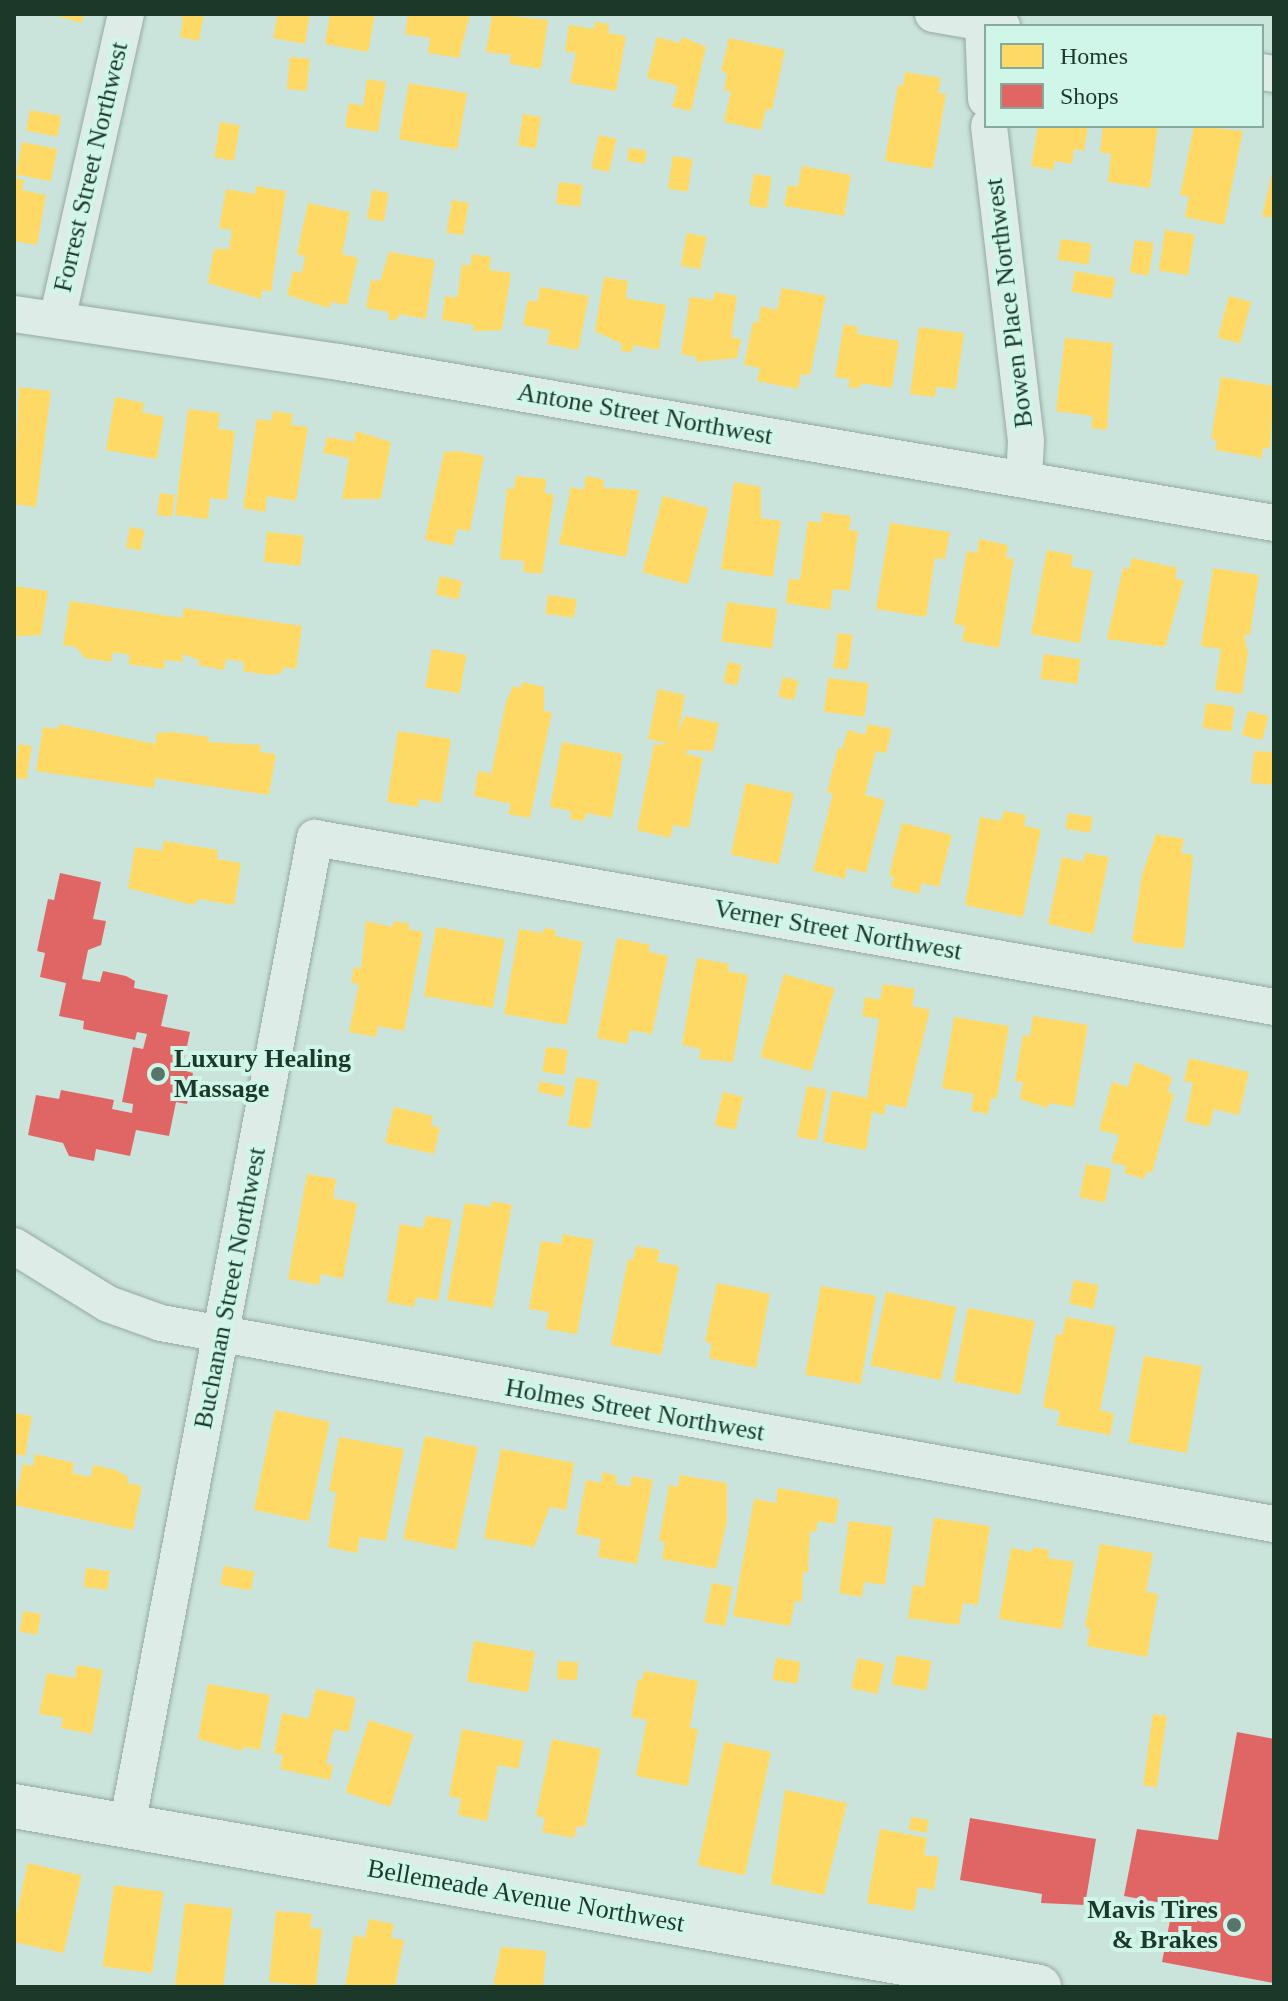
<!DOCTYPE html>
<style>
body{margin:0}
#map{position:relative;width:1288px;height:2001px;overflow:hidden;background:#cae4dc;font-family:Georgia,serif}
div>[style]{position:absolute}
.homes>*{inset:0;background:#ffd966;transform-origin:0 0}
.shops>*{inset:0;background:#e06666}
.roads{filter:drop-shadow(0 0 2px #94a9a1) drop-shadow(0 0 2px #94a9a1)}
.street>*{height:36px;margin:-18px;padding:0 18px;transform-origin:18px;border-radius:18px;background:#ddece7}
.secondary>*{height:44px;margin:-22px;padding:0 22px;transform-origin:22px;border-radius:22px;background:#ddece7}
.dots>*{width:22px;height:22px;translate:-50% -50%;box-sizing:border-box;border:4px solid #d0f6ea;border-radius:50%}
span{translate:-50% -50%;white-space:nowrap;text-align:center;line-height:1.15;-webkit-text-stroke:8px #d0f6ea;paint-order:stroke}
.street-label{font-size:26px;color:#1c3829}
.poi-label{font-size:26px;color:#1c3829;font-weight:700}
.left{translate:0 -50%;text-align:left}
.right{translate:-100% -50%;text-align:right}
.frame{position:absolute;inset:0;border:16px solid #1c3829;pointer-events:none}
.legend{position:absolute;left:984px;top:24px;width:280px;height:104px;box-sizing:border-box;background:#d0f6ea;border:2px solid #88aa9d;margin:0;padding:10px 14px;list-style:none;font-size:24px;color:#1c3829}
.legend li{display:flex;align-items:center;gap:16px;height:40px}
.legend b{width:40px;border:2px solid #88aa9d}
</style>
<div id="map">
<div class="homes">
<div style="clip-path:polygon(50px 14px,83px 14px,82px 23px)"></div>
<div style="clip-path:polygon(179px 14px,204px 14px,199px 41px,180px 37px,183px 19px)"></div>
<div style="clip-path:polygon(278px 14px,310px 14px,305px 44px,273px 38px)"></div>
<div style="clip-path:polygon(330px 14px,375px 14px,368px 52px,325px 44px)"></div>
<div style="clip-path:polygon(408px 14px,470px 14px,459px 58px,428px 53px,430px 38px,405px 34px)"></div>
<div style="clip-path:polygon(492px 14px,548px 20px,541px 69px,510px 64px,511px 55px,486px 52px)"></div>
<div style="clip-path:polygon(595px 22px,609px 24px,608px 33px,626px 36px,616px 91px,570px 83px,576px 53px,565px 51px,569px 25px,594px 29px)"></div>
<div style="clip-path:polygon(657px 37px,680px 43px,682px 37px,706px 47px,691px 111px,672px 107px,678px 86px,647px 78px)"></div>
<div style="clip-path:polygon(729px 38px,785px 50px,772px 110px,766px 109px,761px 130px,724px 122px,731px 91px,724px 90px,727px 73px,721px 71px)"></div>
<div style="left:290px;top:57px;width:20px;height:32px;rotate:6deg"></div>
<div style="clip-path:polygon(905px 72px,941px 78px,938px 93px,946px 94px,933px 169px,885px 161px,898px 85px,903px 86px)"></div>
<div style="clip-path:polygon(367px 79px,386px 82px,378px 132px,345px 127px,349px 103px,363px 106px)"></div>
<div style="left:409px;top:83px;width:59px;height:57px;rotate:10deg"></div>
<div style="left:30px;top:110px;width:32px;height:21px;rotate:11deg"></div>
<div style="left:523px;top:114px;width:18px;height:32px;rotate:9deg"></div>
<div style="left:220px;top:122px;width:20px;height:36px;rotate:9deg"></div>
<div style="clip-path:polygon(1038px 126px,1088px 126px,1084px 151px,1074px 149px,1072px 164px,1055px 161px,1053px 170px,1031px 166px)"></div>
<div style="clip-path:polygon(1103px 126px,1158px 126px,1150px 188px,1108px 182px,1111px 154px,1100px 152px)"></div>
<div style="clip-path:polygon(1194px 126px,1243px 131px,1224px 225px,1185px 217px,1189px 196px,1180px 195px)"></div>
<div style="left:599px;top:135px;width:18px;height:34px;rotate:13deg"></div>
<div style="left:22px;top:142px;width:36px;height:33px;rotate:11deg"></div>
<div style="left:629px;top:148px;width:18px;height:13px;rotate:9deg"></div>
<div style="left:673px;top:156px;width:20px;height:33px;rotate:9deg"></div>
<div style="clip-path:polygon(1274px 164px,1274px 218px,1262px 216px)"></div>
<div style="clip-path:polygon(802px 166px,851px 175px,844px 216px,784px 206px,788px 185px,798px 187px)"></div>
<div style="left:754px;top:174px;width:18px;height:32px;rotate:9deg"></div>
<div style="clip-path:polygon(14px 178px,24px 180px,22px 190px,46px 195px,37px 245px,14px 241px)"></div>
<div style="left:559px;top:182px;width:24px;height:22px;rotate:7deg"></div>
<div style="clip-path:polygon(256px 186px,286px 191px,271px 292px,262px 290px,261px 299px,208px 283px,214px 249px,229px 249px,232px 230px,219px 228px,226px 189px,255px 194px)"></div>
<div style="left:372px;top:190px;width:17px;height:29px;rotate:10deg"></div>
<div style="left:452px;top:200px;width:17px;height:33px;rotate:10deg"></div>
<div style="clip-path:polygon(308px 203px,350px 212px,342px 254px,358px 258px,347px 305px,331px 302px,329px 308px,287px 295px,293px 271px,302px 273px,305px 256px,297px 254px)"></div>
<div style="left:1165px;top:230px;width:30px;height:41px;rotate:9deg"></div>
<div style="left:687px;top:233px;width:20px;height:33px;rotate:11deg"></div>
<div style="left:1061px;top:239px;width:31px;height:21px;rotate:9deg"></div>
<div style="left:1135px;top:240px;width:19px;height:33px;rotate:9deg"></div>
<div style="clip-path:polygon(389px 252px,435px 260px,426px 319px,399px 314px,397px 320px,388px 319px,389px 312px,366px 308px,371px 280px,380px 281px)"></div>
<div style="clip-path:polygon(472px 254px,491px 257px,489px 270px,511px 273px,502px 330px,473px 331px,474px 325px,442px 320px,445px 296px,457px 298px,462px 264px,470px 266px)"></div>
<div style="left:1075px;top:271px;width:41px;height:21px;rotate:10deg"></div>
<div style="clip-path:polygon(604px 277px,628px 281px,626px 298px,666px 305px,659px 350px,633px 345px,632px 352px,621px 351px,622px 344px,595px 331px)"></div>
<div style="clip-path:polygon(540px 287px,589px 296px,578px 350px,547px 344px,550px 330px,523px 325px,528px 300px,537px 302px)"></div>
<div style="clip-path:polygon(782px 288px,826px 296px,810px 375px,801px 374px,798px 389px,757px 381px,760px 368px,744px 365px,753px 322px,758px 323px,761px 306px,777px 310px)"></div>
<div style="clip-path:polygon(715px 292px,737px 296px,731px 337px,741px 339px,737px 358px,696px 362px,697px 357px,681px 354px,690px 297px,713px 300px)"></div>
<div style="left:1229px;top:296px;width:23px;height:43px;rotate:15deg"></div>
<div style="clip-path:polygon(844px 324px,858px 327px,857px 334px,899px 341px,892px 388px,861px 383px,860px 388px,848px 387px,850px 379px,835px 377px)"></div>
<div style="clip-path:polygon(919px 327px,964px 333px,956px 389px,936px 387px,935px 397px,910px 394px)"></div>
<div style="clip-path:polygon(1065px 338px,1113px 343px,1107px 430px,1091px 428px,1093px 416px,1056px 411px)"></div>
<div style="clip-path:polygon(1221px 377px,1274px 386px,1270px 449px,1263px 447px,1262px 458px,1215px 450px,1217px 440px,1211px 439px)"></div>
<div style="clip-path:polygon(19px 387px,51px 391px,36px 507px,14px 504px)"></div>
<div style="clip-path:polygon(115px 397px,144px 403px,142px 412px,164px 417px,157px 459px,106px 450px)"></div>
<div style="clip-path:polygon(188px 409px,220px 413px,218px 429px,235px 431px,227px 500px,210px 498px,208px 519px,175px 515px)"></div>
<div style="clip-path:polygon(273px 411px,293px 414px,291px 425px,308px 427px,296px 501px,267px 496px,265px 512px,243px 508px,257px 419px,272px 421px)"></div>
<div style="clip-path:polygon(356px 431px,391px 442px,381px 499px,342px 499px,349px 458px,323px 453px,327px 437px,354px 442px)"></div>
<div style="clip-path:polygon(457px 451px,484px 456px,470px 531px,457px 529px,453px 546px,425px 540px,444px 452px)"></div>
<div style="clip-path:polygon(516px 476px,546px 479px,545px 493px,554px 495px,542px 574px,523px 572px,524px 561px,500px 559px,507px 488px,514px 489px)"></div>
<div style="clip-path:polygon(586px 476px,604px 480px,603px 488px,639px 490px,626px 557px,559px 544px,571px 487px,584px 490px)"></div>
<div style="clip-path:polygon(734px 482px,761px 487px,761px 518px,781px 521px,773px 577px,721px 569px)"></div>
<div style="left:160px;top:493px;width:15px;height:22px;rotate:8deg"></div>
<div style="left:663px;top:496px;width:47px;height:79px;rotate:15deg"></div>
<div style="clip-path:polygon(822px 512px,851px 516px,849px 530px,858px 531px,850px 591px,833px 589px,830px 610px,786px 603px,789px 579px,800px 580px,808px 521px,821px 523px)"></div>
<div style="clip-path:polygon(890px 523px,950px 532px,945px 559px,935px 558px,926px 617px,876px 609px)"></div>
<div style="left:130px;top:527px;width:15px;height:21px;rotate:11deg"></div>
<div style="left:267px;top:532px;width:37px;height:30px;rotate:6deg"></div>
<div style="clip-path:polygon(979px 539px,1008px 545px,1006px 558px,1014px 559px,999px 648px,962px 641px,965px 626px,954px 624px,967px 551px,977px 553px)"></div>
<div style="clip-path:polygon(1047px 550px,1073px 555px,1071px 567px,1093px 571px,1080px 643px,1031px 634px)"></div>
<div style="clip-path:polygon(1132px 558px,1177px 568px,1175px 578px,1184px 581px,1165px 647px,1107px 639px,1123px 568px,1129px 569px)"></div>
<div style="clip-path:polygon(1213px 568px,1259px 575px,1250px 635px,1244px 634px,1248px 653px,1242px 694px,1215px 690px,1221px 649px,1201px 646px)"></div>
<div style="left:440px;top:576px;width:23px;height:19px;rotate:13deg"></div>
<div style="clip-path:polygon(14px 586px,48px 591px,41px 635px,18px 636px,17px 642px)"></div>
<div style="left:548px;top:595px;width:29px;height:19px;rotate:8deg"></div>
<div style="clip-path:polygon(70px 601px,182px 618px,184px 608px,302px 626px,296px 669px,283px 667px,282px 673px,269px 675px,243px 671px,244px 662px,226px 659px,224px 670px,198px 665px,199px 660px,183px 654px,182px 662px,165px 660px,164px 669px,128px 664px,130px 655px,113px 652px,111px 662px,85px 658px,76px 647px,63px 645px)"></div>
<div style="left:727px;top:602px;width:51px;height:40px;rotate:8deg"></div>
<div style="left:838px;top:633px;width:15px;height:35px;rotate:8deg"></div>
<div style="left:432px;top:649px;width:35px;height:39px;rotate:10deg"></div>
<div style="left:1044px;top:654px;width:37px;height:25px;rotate:8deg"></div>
<div style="left:728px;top:662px;width:14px;height:21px;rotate:12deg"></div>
<div style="left:783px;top:677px;width:16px;height:20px;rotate:14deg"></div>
<div style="left:828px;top:678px;width:41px;height:34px;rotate:7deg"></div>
<div style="clip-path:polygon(522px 682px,544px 687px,544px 711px,552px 712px,530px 818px,508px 814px,511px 804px,474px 796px,478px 771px,491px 774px,506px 702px,513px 686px,521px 688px)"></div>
<div style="clip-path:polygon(658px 689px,685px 695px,678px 732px,685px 716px,719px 723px,713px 751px,687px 750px,686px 754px,703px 758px,689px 828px,673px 825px,670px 838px,637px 830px,654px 745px,668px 744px,648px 739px)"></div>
<div style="left:1206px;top:703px;width:29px;height:25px;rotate:8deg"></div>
<div style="left:1248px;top:711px;width:21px;height:25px;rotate:14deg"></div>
<div style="clip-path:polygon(59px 724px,155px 744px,157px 733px,173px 732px,209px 737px,208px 742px,261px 745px,260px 752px,276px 754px,269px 795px,155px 778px,154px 788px,36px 771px,43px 727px,58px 729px)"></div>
<div style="clip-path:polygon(868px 724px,892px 729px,886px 753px,876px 751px,865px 795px,885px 800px,866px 873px,847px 868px,845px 879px,813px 871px,833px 794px,827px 792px,838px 748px,842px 749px,848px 730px,865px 735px)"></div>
<div style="clip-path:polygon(398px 731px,451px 739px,441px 803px,419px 799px,418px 807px,387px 802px)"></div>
<div style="clip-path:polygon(562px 742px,623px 754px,612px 818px,586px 813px,584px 821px,570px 819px,571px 811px,550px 807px)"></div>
<div style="left:19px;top:744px;width:13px;height:34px;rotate:9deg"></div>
<div style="clip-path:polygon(1254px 751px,1274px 752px,1274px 785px,1251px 783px)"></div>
<div style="left:746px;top:783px;width:49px;height:73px;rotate:12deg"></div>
<div style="clip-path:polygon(1004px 811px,1026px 815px,1024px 826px,1041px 829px,1023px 917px,965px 905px,980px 817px,1001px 821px)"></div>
<div style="left:1068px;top:813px;width:25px;height:16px;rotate:9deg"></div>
<div style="clip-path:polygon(902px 823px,952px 835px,939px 887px,922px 883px,919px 894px,891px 887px,894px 877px,889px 875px)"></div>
<div style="clip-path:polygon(1156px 834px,1184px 839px,1181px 853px,1193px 855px,1184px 949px,1132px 942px,1142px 875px)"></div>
<div style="clip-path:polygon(164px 841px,218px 850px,217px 859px,241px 863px,234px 905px,199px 899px,193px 905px,128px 888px,135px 847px,162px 851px)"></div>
<div style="clip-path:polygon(1085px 853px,1109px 857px,1093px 934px,1048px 924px,1062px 857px,1083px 862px)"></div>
<div style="clip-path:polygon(366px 921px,393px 927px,394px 921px,410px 924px,408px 929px,423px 932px,404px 1031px,378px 1026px,376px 1037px,349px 1032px,359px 984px,351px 983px,354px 967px,361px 969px)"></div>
<div style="left:436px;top:927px;width:70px;height:70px;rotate:10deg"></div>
<div style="clip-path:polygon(544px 928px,556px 930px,555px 936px,583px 942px,567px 1025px,504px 1014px,519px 929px,543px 933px)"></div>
<div style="clip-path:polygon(617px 938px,650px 945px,649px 952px,668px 956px,652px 1034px,630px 1030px,627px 1044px,597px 1038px)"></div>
<div style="clip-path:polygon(697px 958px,729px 964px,728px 971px,748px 975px,733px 1062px,699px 1059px,701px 1049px,682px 1045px)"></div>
<div style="left:784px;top:974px;width:53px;height:86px;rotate:16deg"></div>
<div style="clip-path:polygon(883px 984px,915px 989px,912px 1006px,930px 1010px,906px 1108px,886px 1104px,884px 1115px,872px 1112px,866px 1150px,823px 1142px,832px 1091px,867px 1098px,879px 1019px,862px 1016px,865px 997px,880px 1000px)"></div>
<div style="clip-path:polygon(1033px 1016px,1088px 1025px,1074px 1107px,1049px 1103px,1048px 1108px,1020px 1099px,1023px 1082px,1015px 1081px,1023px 1035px,1030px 1036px)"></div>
<div style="clip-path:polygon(954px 1017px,1009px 1026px,997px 1098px,991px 1098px,988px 1114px,971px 1111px,974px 1094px,942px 1088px)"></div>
<div style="left:546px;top:1047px;width:22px;height:25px;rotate:8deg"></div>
<div style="clip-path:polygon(1189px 1058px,1249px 1072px,1239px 1115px,1214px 1109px,1209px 1127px,1185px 1121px,1193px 1083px,1184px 1081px)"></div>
<div style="clip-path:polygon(1135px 1062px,1172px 1077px,1168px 1092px,1174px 1094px,1152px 1173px,1147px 1171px,1144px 1179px,1124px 1173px,1126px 1166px,1111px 1162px,1119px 1135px,1099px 1130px,1112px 1082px,1128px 1087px)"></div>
<div style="left:576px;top:1077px;width:23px;height:49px;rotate:10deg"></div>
<div style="left:540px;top:1081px;width:26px;height:11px;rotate:13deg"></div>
<div style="left:807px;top:1086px;width:20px;height:52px;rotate:11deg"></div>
<div style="left:723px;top:1092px;width:21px;height:34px;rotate:14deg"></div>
<div style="clip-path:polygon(394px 1107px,433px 1116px,431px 1125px,440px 1128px,434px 1154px,385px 1143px)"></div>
<div style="left:1086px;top:1164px;width:26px;height:34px;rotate:11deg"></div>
<div style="clip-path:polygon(307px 1174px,336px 1179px,333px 1198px,357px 1203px,343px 1279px,321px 1274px,319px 1285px,288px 1279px)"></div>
<div style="clip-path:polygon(492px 1201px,512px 1205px,493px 1308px,447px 1300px,465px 1203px,491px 1207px)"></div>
<div style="clip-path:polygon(426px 1216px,452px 1220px,438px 1301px,416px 1297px,414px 1307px,387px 1302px,400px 1224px,423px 1228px)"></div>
<div style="clip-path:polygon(563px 1234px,594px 1240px,577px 1334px,546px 1329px,549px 1312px,529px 1309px,541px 1241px,561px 1244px)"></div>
<div style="clip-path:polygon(636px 1246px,660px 1250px,657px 1262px,679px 1266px,661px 1355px,611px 1345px,628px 1259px,633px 1260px)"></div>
<div style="left:1074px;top:1280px;width:25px;height:24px;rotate:12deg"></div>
<div style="clip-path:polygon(717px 1283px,770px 1294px,756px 1368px,709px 1358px,712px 1343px,705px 1342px)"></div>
<div style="left:821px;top:1286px;width:56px;height:90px;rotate:10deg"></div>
<div style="left:886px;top:1292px;width:72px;height:75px;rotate:12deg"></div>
<div style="left:968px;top:1308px;width:68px;height:75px;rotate:11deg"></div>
<div style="clip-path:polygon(1066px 1317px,1116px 1327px,1100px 1410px,1114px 1414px,1110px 1435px,1057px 1425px,1060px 1411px,1043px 1407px,1056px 1334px,1062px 1335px)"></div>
<div style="left:1144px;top:1356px;width:59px;height:88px;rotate:10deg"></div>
<div style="left:275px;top:1410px;width:56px;height:102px;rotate:12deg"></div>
<div style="clip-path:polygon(14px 1413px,32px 1416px,25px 1456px,14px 1454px)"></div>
<div style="left:425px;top:1436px;width:54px;height:105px;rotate:12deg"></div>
<div style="clip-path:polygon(339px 1437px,404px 1449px,386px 1541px,360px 1537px,357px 1553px,328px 1547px,336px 1492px,329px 1491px)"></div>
<div style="clip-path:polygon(501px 1449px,574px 1463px,566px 1510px,550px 1507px,534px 1547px,484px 1538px)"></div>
<div style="clip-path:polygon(35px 1454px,74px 1463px,72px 1473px,91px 1477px,93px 1465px,116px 1470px,128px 1477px,127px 1483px,142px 1486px,133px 1530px,14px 1505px,23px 1464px,33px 1466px)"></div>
<div style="clip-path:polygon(603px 1472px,617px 1476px,616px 1484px,630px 1487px,632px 1476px,653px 1480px,637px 1564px,598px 1557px,601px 1539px,576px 1534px,586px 1480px,601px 1483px)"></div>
<div style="clip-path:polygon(680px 1475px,727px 1483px,727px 1522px,716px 1569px,662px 1559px,665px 1542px,659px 1541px,669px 1485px,678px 1487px)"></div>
<div style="clip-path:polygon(778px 1488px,839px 1499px,835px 1524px,818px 1521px,816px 1532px,810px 1531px,808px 1573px,803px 1572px,802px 1602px,795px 1601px,790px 1626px,733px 1616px,754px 1499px,776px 1503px)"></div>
<div style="clip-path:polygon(934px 1518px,990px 1526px,978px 1605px,963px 1603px,959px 1625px,908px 1618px,913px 1585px,924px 1587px)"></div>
<div style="clip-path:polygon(849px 1521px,893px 1527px,885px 1585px,864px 1582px,862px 1597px,839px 1593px)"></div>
<div style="clip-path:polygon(1100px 1544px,1153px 1553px,1146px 1592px,1158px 1594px,1147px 1657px,1087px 1646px,1090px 1628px,1085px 1627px)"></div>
<div style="clip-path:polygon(1033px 1547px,1049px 1550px,1048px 1558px,1074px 1562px,1062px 1629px,999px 1619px,1011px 1548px,1032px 1552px)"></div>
<div style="left:224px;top:1566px;width:31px;height:19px;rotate:11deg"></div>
<div style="left:86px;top:1568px;width:24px;height:19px;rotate:7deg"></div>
<div style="left:712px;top:1583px;width:21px;height:40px;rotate:11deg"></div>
<div style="left:23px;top:1611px;width:18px;height:21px;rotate:9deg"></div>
<div style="left:474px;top:1641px;width:62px;height:41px;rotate:10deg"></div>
<div style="left:897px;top:1655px;width:35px;height:30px;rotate:10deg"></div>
<div style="left:776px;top:1658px;width:25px;height:22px;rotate:9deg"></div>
<div style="left:858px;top:1658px;width:27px;height:31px;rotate:13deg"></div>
<div style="left:558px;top:1661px;width:20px;height:18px;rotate:3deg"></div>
<div style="clip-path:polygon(77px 1665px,103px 1670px,92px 1734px,61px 1728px,63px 1718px,39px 1714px,47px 1673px,75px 1678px)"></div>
<div style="clip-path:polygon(644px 1671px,698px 1681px,690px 1728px,698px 1729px,688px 1786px,636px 1776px,647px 1720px,631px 1717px,638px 1679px,642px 1680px)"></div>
<div style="clip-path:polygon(208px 1684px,270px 1695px,260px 1750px,243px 1747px,242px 1751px,198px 1739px)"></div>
<div style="clip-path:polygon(316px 1689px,356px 1698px,349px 1732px,334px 1729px,326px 1764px,333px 1765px,330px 1780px,280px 1769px,283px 1755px,274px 1753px,282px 1713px,309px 1719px)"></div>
<div style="left:1153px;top:1714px;width:14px;height:72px;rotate:8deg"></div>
<div style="left:369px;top:1720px;width:47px;height:76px;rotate:18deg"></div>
<div style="clip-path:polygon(462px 1729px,524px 1741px,518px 1769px,498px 1765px,487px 1821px,458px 1815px,461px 1799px,449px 1796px)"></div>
<div style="clip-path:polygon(552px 1739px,601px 1749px,585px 1827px,577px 1826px,574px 1838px,542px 1832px,545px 1818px,536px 1816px)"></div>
<div style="left:724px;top:1742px;width:48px;height:126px;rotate:12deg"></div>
<div style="clip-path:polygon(785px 1790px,847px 1803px,824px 1895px,771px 1884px)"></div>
<div style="left:911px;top:1817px;width:18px;height:13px;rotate:9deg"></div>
<div style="clip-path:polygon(880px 1829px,927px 1838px,924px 1855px,939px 1857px,934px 1890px,918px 1887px,914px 1911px,867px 1903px)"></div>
<div style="left:28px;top:1863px;width:55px;height:80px;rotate:13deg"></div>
<div style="left:114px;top:1885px;width:50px;height:82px;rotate:8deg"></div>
<div style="left:185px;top:1903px;width:48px;height:85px;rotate:7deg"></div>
<div style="clip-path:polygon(276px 1911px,312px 1914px,310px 1928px,322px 1929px,316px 1986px,269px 1982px)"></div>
<div style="clip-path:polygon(369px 1919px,394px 1924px,391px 1938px,404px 1940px,395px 1987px,345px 1987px,354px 1935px,365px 1938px)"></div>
<div style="clip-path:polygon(501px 1947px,546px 1951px,543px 1987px,493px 1987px)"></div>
</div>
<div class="shops">
<div style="clip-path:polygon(60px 873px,101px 882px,93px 919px,106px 921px,101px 945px,88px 950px,82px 979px,100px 982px,103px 971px,126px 976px,135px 981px,134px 988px,168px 995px,161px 1026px,190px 1032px,182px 1070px,193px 1073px,187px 1104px,176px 1102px,169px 1136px,136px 1130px,130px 1156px,96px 1149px,94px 1161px,69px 1156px,63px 1143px,28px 1135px,36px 1095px,59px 1099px,61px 1090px,114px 1100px,112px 1109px,132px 1113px,133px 1104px,122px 1102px,133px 1047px,143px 1049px,147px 1034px,137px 1032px,135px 1040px,83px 1029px,84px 1021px,59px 1016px,66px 983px,40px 977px,45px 953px,37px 951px,48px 899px,54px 900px)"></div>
<div style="clip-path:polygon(1237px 1732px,1274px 1739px,1274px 1983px,1162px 1962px,1173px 1905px,1124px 1896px,1137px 1829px,1218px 1840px)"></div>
<div style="clip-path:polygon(970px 1818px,1096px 1839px,1085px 1905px,1041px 1903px,1042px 1894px,960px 1880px)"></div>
</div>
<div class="roads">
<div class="street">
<div style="left:933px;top:14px;width:70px;rotate:9.9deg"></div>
<div style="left:983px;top:23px;width:76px;rotate:87.7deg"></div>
<div style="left:1262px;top:72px;width:12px;rotate:9deg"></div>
<div style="left:989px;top:126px;width:317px;rotate:83.3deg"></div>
<div style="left:1026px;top:441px;width:38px;rotate:93deg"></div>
<div style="left:14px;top:314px;width:329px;rotate:8.4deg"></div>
<div style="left:339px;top:362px;width:949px;rotate:9.77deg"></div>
<div style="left:57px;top:320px;width:314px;rotate:-77.3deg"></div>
<div style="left:14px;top:1246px;width:110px;rotate:31.7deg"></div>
<div style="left:108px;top:1304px;width:56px;rotate:19.7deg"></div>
<div style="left:161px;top:1323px;width:1131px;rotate:10.24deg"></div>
<div style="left:127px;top:1826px;width:1006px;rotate:-79.23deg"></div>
<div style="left:315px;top:838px;width:974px;rotate:9.99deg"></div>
</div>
<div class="secondary">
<div style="left:14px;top:1806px;width:1041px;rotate:10.01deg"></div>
</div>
</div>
<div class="dots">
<div style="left:158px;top:1074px;background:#597468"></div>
<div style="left:1234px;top:1925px;background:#597468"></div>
</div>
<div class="street-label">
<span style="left:91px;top:167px;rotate:-77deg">Forrest Street Northwest</span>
<span style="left:1009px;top:303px;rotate:-97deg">Bowen Place Northwest</span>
<span style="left:645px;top:414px;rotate:10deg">Antone Street Northwest</span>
<span style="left:838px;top:930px;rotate:10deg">Verner Street Northwest</span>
<span style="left:230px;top:1288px;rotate:-79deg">Buchanan Street Northwest</span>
<span style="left:635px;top:1410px;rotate:10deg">Holmes Street Northwest</span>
<span style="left:526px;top:1896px;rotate:10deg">Bellemeade Avenue Northwest</span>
</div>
<div class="poi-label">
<span class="left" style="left:174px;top:1074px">Luxury Healing<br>Massage</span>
<span class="right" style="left:1218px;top:1925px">Mavis Tires<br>&amp; Brakes</span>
</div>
<div class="frame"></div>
<ul class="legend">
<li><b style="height:22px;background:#ffd966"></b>Homes</li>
<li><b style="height:22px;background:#e06666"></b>Shops</li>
</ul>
</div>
